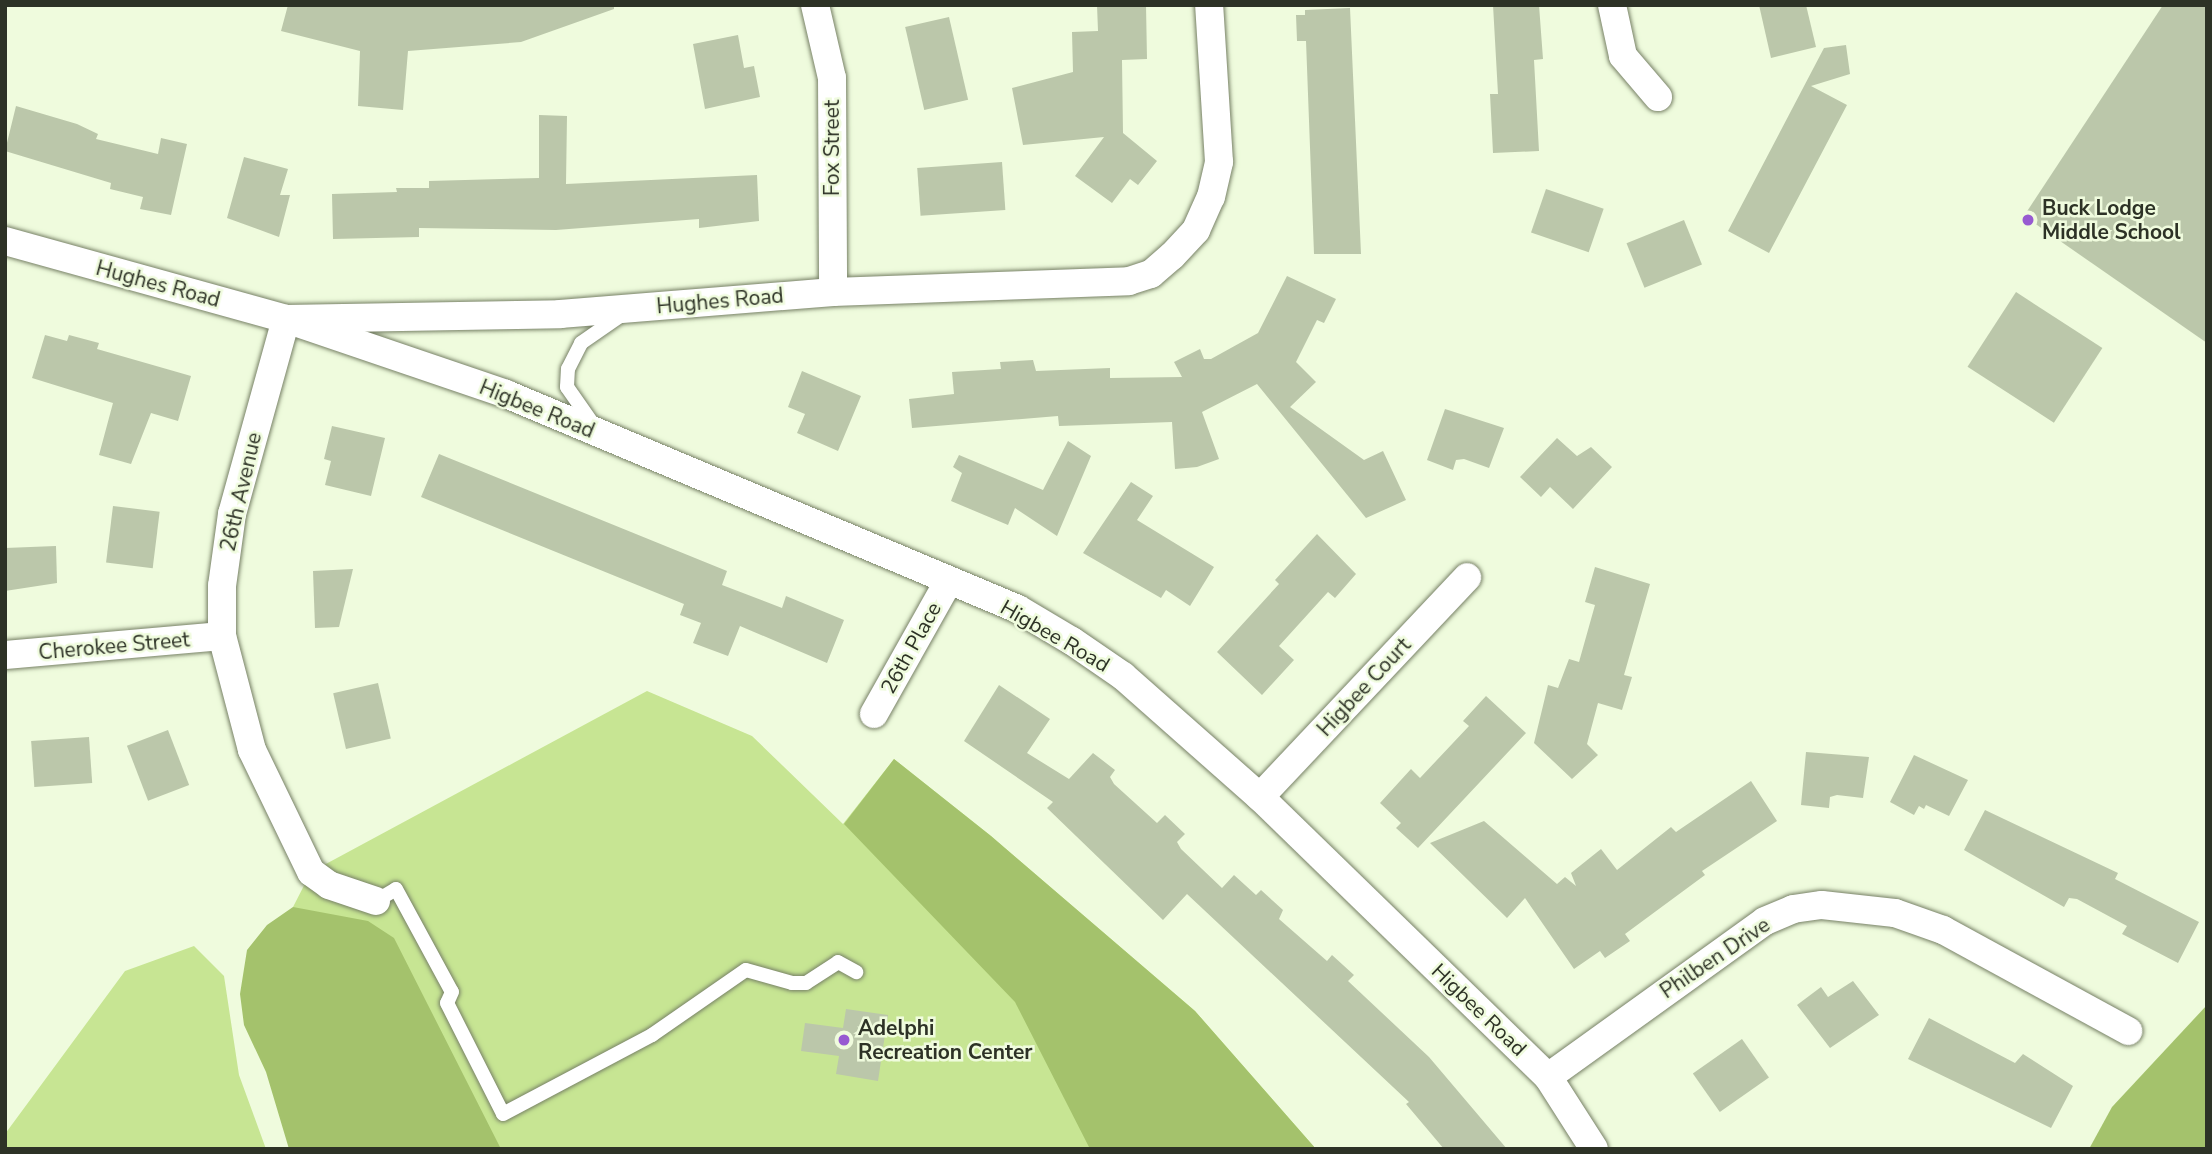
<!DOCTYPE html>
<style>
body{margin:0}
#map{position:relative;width:2212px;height:1154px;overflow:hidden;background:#effbdd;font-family:"Nunito Sans",sans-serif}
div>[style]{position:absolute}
.green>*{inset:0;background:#c7e593}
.forest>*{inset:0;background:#a4c26c}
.building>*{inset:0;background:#bbc7aa;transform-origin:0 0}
.roads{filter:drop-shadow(0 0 2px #778166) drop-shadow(0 0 2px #778166)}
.service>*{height:14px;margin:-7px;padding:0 7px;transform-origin:7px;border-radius:7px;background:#fff}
.minor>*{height:28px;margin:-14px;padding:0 14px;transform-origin:14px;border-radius:14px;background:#fff}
.dots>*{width:19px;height:19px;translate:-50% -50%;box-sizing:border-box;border:4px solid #effbdd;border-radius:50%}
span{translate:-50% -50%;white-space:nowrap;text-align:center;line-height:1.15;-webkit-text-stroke:5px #effbdd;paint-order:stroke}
.street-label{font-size:21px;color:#2d3226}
.poi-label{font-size:21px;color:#2d3226;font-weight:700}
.left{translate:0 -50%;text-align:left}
.frame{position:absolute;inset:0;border:7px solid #2d3226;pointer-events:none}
</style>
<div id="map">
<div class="green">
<div style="clip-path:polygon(647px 691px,752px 736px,843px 824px,894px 759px,991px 836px,1195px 1011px,1316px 1149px,417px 1149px,293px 907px,311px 872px)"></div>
<div style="clip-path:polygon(194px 946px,224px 976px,239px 1075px,266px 1149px,5px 1149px,5px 1134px,125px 971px)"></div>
</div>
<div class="forest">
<div style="clip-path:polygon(894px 759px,991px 836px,1195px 1011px,1316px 1149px,1090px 1149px,1015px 1002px,844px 824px)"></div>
<div style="clip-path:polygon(293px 907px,368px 921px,394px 938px,501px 1149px,289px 1149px,266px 1072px,244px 1025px,240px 994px,247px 950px,267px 925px)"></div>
<div style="clip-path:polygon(2207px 1005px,2207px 1149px,2089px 1149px,2112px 1107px)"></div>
</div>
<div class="building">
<div style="clip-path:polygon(288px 5px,614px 5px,614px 9px,521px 42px,408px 51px,403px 110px,358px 106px,360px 51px,281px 31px)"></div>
<div style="clip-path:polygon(1097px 5px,1146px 5px,1147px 59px,1122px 60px,1123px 133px,1157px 161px,1138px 185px,1130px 179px,1112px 203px,1075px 176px,1104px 137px,1023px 145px,1012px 88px,1073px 72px,1072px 32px,1098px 31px)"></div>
<div style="clip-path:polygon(1493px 5px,1539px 5px,1543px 59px,1534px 60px,1539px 151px,1493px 153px,1490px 94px,1498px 94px)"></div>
<div style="clip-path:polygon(1759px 5px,1806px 5px,1816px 47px,1771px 58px)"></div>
<div style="clip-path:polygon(2163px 5px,2207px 5px,2207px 343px,2024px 216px)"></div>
<div style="clip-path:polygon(1350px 8px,1361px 254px,1314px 254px,1306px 41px,1297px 41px,1296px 15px,1305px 15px,1305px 10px)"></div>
<div style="left:949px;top:17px;width:85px;height:45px;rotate:77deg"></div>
<div style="clip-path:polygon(738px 35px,744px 68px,754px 66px,760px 97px,705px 109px,693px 44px)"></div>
<div style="clip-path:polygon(1846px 45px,1850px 74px,1811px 86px,1847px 105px,1769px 253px,1728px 231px,1824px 48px)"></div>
<div style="clip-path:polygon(16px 106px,77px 124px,98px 134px,96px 139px,158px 154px,161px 138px,187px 144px,171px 215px,140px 209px,143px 197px,110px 189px,111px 183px,5px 151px)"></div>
<div style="clip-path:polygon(539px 115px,567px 116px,566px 184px,757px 175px,759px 221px,699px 228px,699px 219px,556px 230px,419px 228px,419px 237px,333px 239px,332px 194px,397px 192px,396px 188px,429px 188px,429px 181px,539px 178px)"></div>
<div style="clip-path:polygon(244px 157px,288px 169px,280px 195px,290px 195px,279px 237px,227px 218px)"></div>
<div style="left:1002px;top:162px;width:48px;height:85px;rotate:86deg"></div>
<div style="left:1546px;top:189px;width:61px;height:46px;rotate:19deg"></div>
<div style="left:1684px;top:220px;width:48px;height:62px;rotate:68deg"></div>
<div style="clip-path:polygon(1287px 276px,1336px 299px,1324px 323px,1317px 320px,1296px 362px,1316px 382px,1290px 407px,1364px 460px,1383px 451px,1406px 500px,1366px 518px,1257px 384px,1202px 412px,1219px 459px,1197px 467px,1175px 469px,1172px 422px,1059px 426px,1058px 416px,912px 428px,909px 399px,954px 394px,952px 372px,1001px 369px,1000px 362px,1033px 360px,1036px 371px,1110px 368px,1110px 378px,1182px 377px,1174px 362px,1200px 349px,1204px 359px,1211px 359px,1258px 333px)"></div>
<div style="left:2016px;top:292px;width:103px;height:89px;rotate:33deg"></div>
<div style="clip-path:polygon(45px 335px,67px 341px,69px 335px,99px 343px,97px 349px,191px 376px,178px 421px,151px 413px,131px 464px,99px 455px,113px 403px,32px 378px)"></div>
<div style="clip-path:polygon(802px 371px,861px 396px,838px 451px,797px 433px,805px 414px,788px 407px)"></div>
<div style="clip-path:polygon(1445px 409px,1504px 428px,1489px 468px,1464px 459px,1456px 460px,1453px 470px,1427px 460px)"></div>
<div style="clip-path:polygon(332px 426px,385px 438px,371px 496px,325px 485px,331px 461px,324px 459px)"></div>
<div style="clip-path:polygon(1557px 438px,1577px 456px,1591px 447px,1612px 467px,1573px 509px,1550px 487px,1541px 497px,1520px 477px)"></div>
<div style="clip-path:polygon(1068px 441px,1091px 456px,1057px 536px,1015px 508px,1008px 525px,951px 501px,962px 473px,953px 467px,959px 455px,1043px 490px)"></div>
<div style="clip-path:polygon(439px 454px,727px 571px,722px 585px,782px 608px,786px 596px,844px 620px,827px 663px,740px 626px,728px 656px,693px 643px,701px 623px,680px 615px,684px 604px,421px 497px)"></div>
<div style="clip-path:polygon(1131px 482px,1153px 496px,1137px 520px,1214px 567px,1190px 606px,1166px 590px,1161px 598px,1083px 553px)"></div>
<div style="left:113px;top:506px;width:47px;height:57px;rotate:7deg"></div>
<div style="clip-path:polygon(1317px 534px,1356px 574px,1335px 598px,1328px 592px,1279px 646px,1294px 660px,1262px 695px,1217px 652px,1279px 584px,1275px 580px)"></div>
<div style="clip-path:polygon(56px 546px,57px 583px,5px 591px,5px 548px)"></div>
<div style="clip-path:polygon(1595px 567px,1650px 584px,1624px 675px,1632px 677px,1622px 710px,1598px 703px,1587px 744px,1598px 755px,1572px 779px,1534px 743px,1548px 685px,1558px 688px,1569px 659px,1579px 662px,1595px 605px,1585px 602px)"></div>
<div style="clip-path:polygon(353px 569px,339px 627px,315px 628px,313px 571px)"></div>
<div style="left:378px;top:683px;width:57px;height:46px;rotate:77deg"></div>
<div style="clip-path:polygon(999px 685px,1050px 719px,1027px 753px,1069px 779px,1093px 753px,1115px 770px,1110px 777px,1114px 784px,1157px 823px,1165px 815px,1185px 834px,1177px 842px,1181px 849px,1222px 888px,1234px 875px,1256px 895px,1261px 890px,1283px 910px,1279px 919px,1327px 961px,1332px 955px,1354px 975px,1348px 981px,1429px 1057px,1507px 1149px,1444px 1149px,1406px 1104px,1409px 1102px,1187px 894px,1163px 920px,1047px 808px,1053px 802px,964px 741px)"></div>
<div style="clip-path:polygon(1486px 696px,1526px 733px,1418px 848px,1396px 828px,1401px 823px,1380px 803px,1411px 769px,1420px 778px,1469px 726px,1463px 721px)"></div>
<div style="left:168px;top:730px;width:59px;height:44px;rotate:69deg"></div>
<div style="left:89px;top:737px;width:46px;height:58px;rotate:86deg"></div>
<div style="clip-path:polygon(1806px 752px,1869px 757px,1863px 798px,1837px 795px,1830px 797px,1829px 808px,1801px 805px)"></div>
<div style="clip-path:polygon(1914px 755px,1968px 780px,1949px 816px,1926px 805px,1924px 809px,1919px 806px,1914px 815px,1890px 802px)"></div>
<div style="clip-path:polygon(1751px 781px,1777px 821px,1702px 871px,1705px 875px,1625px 934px,1630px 941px,1605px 958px,1600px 951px,1574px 969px,1525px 898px,1507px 918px,1430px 843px,1484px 821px,1557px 884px,1565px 877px,1576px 886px,1571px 873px,1601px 849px,1617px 870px,1671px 827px,1676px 832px)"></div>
<div style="clip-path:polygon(1985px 810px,2118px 873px,2115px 879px,2199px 922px,2178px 963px,2122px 934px,2127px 926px,2077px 899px,2069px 898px,2064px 907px,1964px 850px)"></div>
<div style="clip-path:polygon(1853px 981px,1879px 1015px,1830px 1048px,1797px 1005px,1821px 987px,1828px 997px)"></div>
<div style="clip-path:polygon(846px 1009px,888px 1015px,878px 1081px,836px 1074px,839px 1056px,801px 1051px,805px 1023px,843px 1028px)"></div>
<div style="clip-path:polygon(1929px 1018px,2015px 1063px,2023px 1054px,2073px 1086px,2051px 1128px,1908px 1059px)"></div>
<div style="left:1742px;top:1039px;width:47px;height:60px;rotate:55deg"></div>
</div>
<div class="roads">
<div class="service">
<div style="left:595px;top:427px;width:49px;rotate:-125deg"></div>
<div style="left:567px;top:387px;width:18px;rotate:-87deg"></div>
<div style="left:568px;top:369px;width:29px;rotate:-63deg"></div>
<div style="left:581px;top:343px;width:47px;rotate:-34.7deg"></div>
<div style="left:376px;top:901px;width:23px;rotate:-31deg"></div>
<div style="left:396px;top:889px;width:117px;rotate:61.5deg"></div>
<div style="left:452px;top:992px;width:12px;rotate:114deg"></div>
<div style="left:447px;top:1003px;width:124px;rotate:63.2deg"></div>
<div style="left:503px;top:1114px;width:169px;rotate:-27.9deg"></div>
<div style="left:652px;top:1035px;width:114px;rotate:-34.7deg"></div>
<div style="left:746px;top:970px;width:48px;rotate:15.8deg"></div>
<div style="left:792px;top:983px;width:14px"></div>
<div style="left:806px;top:983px;width:38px;rotate:-33deg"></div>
<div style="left:838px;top:962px;width:21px;rotate:29deg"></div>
</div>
<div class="minor">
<div style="left:815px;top:5px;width:75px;rotate:76.9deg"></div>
<div style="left:832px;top:78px;width:214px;rotate:89.7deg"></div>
<div style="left:1612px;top:5px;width:52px;rotate:77.8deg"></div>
<div style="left:1623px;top:56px;width:54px;rotate:49.5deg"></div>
<div style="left:5px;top:241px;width:292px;rotate:15.5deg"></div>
<div style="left:286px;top:319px;width:274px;rotate:-1deg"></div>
<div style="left:560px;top:314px;width:274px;rotate:-4.6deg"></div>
<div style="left:833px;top:292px;width:296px;rotate:-2.1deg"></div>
<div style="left:1129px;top:281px;width:23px;rotate:-18deg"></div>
<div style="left:1151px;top:274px;width:28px;rotate:-41deg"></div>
<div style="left:1172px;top:256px;width:35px;rotate:-47deg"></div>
<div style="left:1196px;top:230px;width:36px;rotate:-66deg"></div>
<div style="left:1211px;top:197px;width:36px;rotate:-77deg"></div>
<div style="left:1219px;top:162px;width:157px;rotate:-93.6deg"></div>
<div style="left:5px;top:655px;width:218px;rotate:-5deg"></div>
<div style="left:874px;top:714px;width:151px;rotate:-60.7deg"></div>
<div style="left:1260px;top:797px;width:302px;rotate:-46.7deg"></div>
<div style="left:376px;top:901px;width:50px;rotate:-161.2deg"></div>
<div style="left:329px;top:885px;width:22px;rotate:-144deg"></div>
<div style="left:311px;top:872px;width:136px;rotate:-115.8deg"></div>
<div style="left:252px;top:750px;width:118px;rotate:-104.7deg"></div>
<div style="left:222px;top:636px;width:50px;rotate:-90deg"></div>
<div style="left:222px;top:586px;width:73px;rotate:-82.1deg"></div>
<div style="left:232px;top:514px;width:202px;rotate:-74.5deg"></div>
<div style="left:286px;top:319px;width:232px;rotate:18.8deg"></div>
<div style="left:506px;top:394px;width:555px;rotate:22.78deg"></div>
<div style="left:1018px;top:609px;width:63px;rotate:30.7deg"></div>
<div style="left:1072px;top:641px;width:62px;rotate:34.5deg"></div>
<div style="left:1123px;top:676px;width:183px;rotate:41.5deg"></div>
<div style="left:1260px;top:797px;width:402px;rotate:44.2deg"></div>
<div style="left:1548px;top:1077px;width:85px;rotate:57.4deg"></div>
<div style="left:1548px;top:1077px;width:267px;rotate:-35.7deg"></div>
<div style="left:1765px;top:921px;width:30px;rotate:-23deg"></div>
<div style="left:1793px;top:909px;width:29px;rotate:-8deg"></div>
<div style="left:1822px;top:905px;width:73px;rotate:6.3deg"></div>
<div style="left:1895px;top:913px;width:51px;rotate:19.5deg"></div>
<div style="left:1943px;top:930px;width:211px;rotate:28.6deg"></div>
</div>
</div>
<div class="dots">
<div style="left:2028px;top:220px;background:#975ad1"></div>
<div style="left:844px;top:1040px;background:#975ad1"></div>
</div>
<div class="street-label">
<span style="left:832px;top:148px;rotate:-90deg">Fox Street</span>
<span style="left:158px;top:284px;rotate:15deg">Hughes Road</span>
<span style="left:720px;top:301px;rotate:-5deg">Hughes Road</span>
<span style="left:537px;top:409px;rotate:22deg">Higbee Road</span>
<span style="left:241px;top:492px;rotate:-77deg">26th Avenue</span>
<span style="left:1055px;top:636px;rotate:30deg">Higbee Road</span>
<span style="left:114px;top:646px;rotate:-5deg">Cherokee Street</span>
<span style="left:911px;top:648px;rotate:-61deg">26th Place</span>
<span style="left:1364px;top:687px;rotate:-47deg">Higbee Court</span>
<span style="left:1715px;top:958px;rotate:-34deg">Philben Drive</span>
<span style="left:1479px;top:1010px;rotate:44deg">Higbee Road</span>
</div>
<div class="poi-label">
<span class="left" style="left:2042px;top:220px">Buck Lodge<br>Middle School</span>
<span class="left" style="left:858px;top:1040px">Adelphi<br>Recreation Center</span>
</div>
<div class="frame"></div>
</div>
